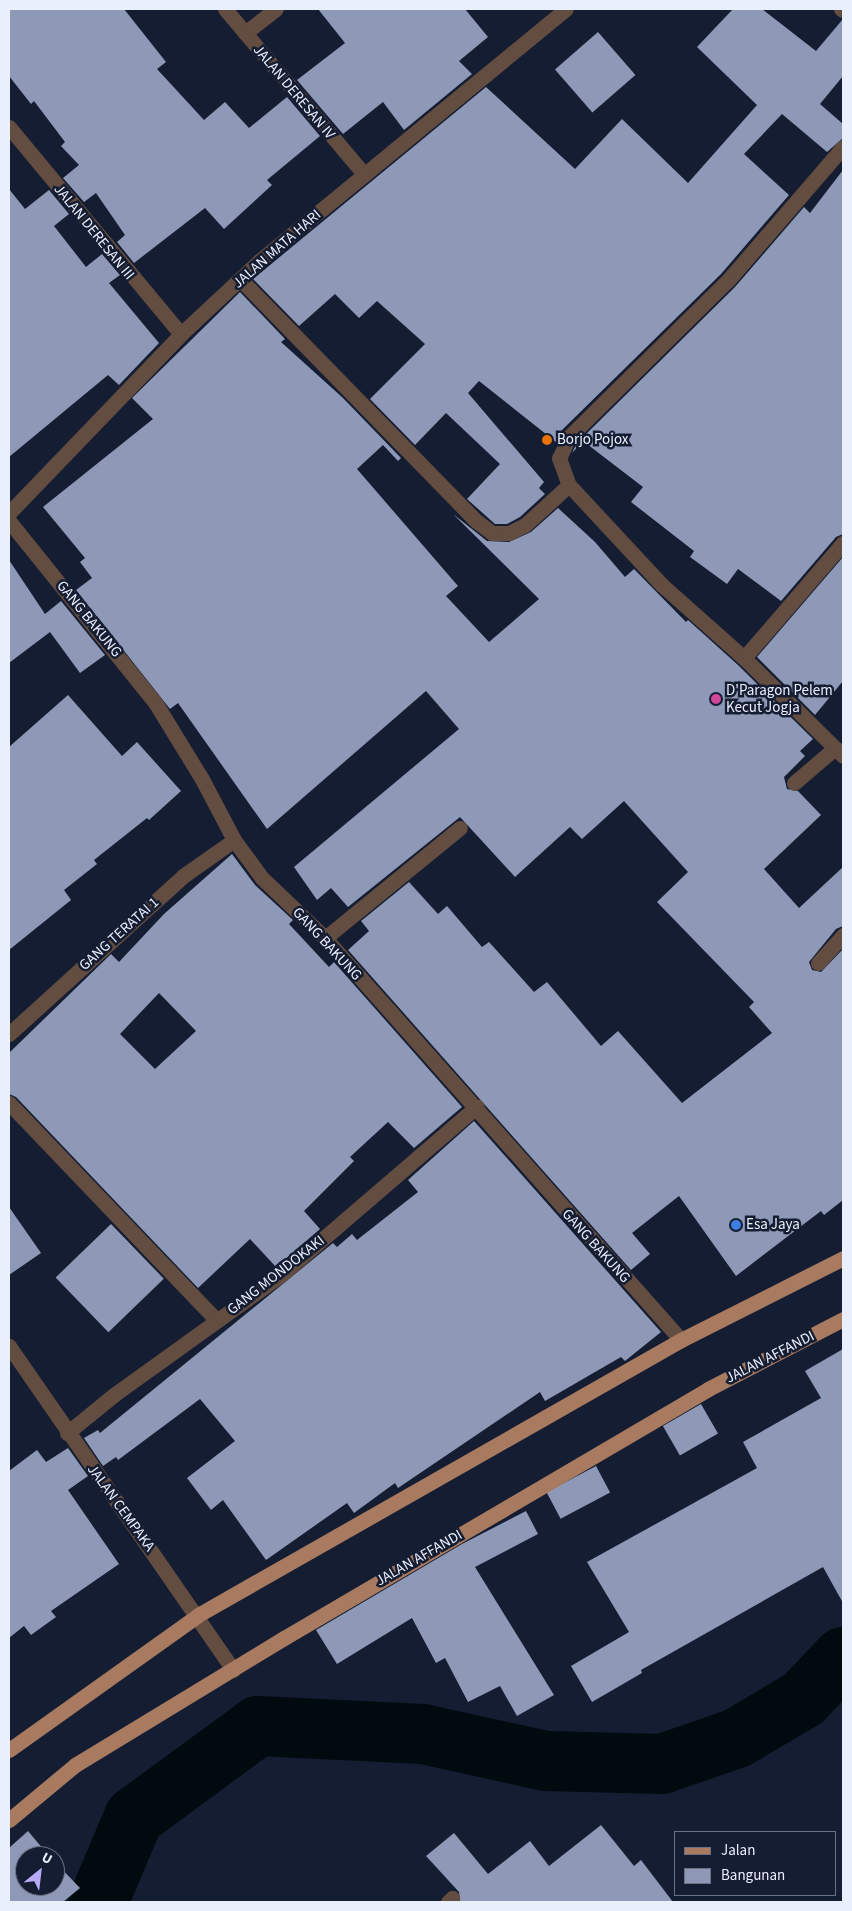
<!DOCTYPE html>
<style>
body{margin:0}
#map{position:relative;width:852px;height:1911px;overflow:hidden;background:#151d33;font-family:"Source Sans 3",sans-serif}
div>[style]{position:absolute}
.river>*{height:60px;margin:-30px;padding:0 30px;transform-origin:30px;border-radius:30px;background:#000a0f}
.building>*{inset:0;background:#8d99b6;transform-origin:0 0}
.minor>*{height:15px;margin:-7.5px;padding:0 7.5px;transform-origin:7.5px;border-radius:7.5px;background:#634c40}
.major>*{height:15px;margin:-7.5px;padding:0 7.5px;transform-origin:7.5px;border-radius:7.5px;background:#a87a60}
.dots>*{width:14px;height:14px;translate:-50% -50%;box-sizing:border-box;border:2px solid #151d33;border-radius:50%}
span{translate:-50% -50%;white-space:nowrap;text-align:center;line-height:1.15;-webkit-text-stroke:5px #151d33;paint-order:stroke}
.street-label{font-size:15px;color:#eaeffc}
.poi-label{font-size:15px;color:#eaeffc}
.left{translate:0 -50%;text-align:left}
.frame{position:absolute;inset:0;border:10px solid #eaeffc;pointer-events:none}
.legend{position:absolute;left:674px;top:1831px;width:162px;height:65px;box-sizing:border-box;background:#151d33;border:1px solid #6a7183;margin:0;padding:6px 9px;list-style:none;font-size:15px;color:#eaeffc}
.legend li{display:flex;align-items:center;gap:10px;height:25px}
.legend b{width:25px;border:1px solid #6a7183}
.north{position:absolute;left:15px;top:1846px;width:50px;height:50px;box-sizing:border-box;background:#151d33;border:1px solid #6a7183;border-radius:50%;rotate:29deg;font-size:14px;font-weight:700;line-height:20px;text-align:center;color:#eaeffc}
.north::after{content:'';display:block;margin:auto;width:18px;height:22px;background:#b7abf7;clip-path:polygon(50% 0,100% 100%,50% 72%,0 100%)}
</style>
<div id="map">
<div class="river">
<div style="left:98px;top:1902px;width:92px;rotate:-67deg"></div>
<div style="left:134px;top:1817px;width:154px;rotate:-36.3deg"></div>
<div style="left:258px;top:1726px;width:165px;rotate:2.8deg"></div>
<div style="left:423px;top:1734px;width:126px;rotate:12.4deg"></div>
<div style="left:546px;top:1761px;width:116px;rotate:1.5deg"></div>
<div style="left:662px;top:1764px;width:79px;rotate:-19.1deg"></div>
<div style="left:737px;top:1738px;width:77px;rotate:-30.6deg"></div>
<div style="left:803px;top:1699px;width:58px;rotate:-46.4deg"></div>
</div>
<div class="building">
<div style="clip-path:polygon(9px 9px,124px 9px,166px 62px,157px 69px,204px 120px,225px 102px,249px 128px,287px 97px,320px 136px,267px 180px,272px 185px,224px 229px,205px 208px,134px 263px,117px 242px,125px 235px,96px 193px,84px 202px,63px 178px,79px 165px,61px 146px,65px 142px,34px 101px,31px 104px,9px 76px)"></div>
<div style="clip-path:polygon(318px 9px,465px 9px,488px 37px,459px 61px,472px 74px,404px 130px,383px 102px,343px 134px,297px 80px,345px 43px)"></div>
<div style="clip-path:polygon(733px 9px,762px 9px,816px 51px,843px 19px,843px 76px,820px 104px,843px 124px,843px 138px,827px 152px,782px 114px,744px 154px,789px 195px,721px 274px,562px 430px,556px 442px,479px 381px,468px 393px,544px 482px,539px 488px,545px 494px,520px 517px,507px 524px,495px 524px,467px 499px,500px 464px,446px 413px,415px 445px,370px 399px,425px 344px,377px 301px,359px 318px,335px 294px,299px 326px,253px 279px,486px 87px,575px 169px,622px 119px,688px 183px,757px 105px,697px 47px)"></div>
<div style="left:598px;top:32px;width:57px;height:57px;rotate:49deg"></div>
<div style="clip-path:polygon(843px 170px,843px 534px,836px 537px,781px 601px,738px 569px,727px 584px,690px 557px,694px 551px,631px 502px,643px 487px,583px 441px,572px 453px,577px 443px,735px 287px,804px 207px,810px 213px)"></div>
<div style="clip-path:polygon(9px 189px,25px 209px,49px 190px,69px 214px,54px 226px,86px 267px,102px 254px,120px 275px,109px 283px,159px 343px,119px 385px,108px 375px,9px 457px)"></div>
<div style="clip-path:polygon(240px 292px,285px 339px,281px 342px,343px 398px,401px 458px,398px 461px,383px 445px,357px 469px,458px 586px,446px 596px,489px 642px,539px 599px,453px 514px,487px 541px,509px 542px,531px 532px,558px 508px,595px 542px,625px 577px,634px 569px,686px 622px,688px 620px,738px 665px,813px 739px,800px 751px,805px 756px,784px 777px,787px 789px,798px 791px,821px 815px,764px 869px,799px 908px,843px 867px,843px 926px,836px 929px,809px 962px,812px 970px,821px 972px,843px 949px,843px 1200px,824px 1215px,821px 1211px,736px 1276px,679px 1196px,632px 1233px,650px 1254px,631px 1270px,348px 950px,369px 931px,361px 921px,409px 882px,438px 914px,447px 906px,482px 947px,489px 942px,534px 992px,547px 982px,601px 1046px,618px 1031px,682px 1103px,772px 1033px,749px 1007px,754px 1002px,657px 902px,688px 872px,624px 801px,582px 839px,570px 827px,515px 877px,460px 817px,348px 907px,331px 888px,317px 900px,294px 867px,459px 729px,426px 691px,267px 829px,178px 703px,170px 709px,76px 590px,92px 578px,80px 562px,85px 558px,43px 507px,153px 419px,132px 398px)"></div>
<div style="clip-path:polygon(843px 557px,843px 681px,815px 715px,757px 657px)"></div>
<div style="clip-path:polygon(9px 560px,45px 614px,61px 601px,105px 655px,80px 673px,50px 632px,9px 663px)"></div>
<div style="clip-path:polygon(68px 695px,122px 756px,137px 742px,181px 791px,149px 820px,147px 818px,94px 860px,97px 864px,64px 890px,71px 900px,9px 950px,9px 747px)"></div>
<div style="clip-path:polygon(evenodd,232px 854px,255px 885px,293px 920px,289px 924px,329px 967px,334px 962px,462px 1107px,414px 1148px,388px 1122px,350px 1157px,354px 1161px,304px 1211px,320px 1229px,276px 1267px,250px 1239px,198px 1288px,16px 1097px,9px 1094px,9px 1053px,111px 954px,119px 962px,164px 914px,232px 854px,159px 993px,196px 1031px,155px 1069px,120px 1034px,159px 993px)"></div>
<div style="clip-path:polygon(474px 1121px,661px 1332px,625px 1361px,621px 1357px,545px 1401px,540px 1392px,398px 1488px,395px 1483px,354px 1513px,347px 1503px,266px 1560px,223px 1500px,211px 1510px,187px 1478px,235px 1441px,200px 1399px,118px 1460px,116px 1457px,103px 1466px,84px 1438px,98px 1430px,100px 1433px,333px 1243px,337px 1247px,352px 1234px,357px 1240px,418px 1192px,408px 1180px)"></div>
<div style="clip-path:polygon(9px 1207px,41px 1253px,9px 1275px)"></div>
<div style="left:111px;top:1224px;width:76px;height:77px;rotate:46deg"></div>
<div style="clip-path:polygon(843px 1349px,843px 1603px,823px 1567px,641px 1670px,642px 1673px,592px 1702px,571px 1666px,629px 1632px,587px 1562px,757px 1468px,743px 1442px,821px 1398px,805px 1371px)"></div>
<div style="left:701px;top:1404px;width:34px;height:44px;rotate:60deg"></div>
<div style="clip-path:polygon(68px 1448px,88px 1476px,68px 1490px,119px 1564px,51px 1611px,56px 1617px,31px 1635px,24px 1626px,9px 1638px,9px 1471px,37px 1450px,46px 1462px)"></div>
<div style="left:596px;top:1466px;width:30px;height:56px;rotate:62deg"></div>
<div style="clip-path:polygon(526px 1511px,538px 1534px,475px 1567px,554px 1695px,517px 1716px,500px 1686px,468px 1702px,445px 1658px,436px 1663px,412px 1618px,337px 1664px,316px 1630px,462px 1544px)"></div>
<div style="clip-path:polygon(601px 1825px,634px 1866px,641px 1860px,673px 1902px,460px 1902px,459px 1892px,426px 1856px,454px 1833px,488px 1874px,530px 1841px,549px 1866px)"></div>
<div style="clip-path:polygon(28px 1831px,49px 1856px,25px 1856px,25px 1886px,55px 1886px,55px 1862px,80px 1888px,63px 1902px,9px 1902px,9px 1848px)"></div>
</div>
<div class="minor">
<div style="left:225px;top:9px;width:216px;rotate:49.9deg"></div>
<div style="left:841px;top:9px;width:2px;rotate:27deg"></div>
<div style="left:245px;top:33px;width:39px;rotate:-38deg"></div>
<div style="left:9px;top:127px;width:269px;rotate:50.3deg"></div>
<div style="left:843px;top:147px;width:176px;rotate:130.8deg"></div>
<div style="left:728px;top:280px;width:223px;rotate:135.4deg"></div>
<div style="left:569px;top:437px;width:23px;rotate:115deg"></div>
<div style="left:559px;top:458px;width:29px;rotate:70deg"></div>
<div style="left:569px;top:485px;width:137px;rotate:47.1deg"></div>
<div style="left:662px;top:585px;width:110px;rotate:41.7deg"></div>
<div style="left:744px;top:658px;width:139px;rotate:44.7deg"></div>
<div style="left:241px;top:280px;width:335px;rotate:45.7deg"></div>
<div style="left:475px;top:520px;width:21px;rotate:37deg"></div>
<div style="left:492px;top:533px;width:17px"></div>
<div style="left:509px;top:533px;width:18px;rotate:-27deg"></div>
<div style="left:525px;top:525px;width:59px;rotate:-42.3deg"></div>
<div style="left:9px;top:513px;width:248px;rotate:-46.1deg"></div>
<div style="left:181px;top:334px;width:107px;rotate:-43.1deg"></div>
<div style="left:259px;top:261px;width:397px;rotate:-39.4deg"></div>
<div style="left:9px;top:521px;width:235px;rotate:51.2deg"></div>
<div style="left:156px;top:704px;width:88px;rotate:58.5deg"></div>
<div style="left:202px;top:779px;width:69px;rotate:62.3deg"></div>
<div style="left:234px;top:840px;width:47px;rotate:53.6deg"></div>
<div style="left:262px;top:878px;width:87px;rotate:43.6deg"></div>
<div style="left:325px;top:938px;width:537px;rotate:48.47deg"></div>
<div style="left:744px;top:658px;width:152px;rotate:-49.3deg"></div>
<div style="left:794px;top:783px;width:54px;rotate:-40.5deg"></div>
<div style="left:325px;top:938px;width:174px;rotate:-39.2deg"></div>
<div style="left:818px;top:963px;width:38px;rotate:-48deg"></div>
<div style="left:9px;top:1034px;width:235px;rotate:-42.2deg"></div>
<div style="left:183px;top:876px;width:62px;rotate:-35.2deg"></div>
<div style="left:9px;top:1103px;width:301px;rotate:46.3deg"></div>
<div style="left:9px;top:1346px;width:394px;rotate:55.3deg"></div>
<div style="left:67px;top:1433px;width:62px;rotate:-39.1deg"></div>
<div style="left:115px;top:1394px;width:206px;rotate:-35.7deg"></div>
<div style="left:282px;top:1274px;width:257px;rotate:-40.7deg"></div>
<div style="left:448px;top:1902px;width:6px;rotate:-45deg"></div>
</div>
<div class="major">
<div style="left:9px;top:1750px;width:232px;rotate:-35.5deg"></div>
<div style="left:198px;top:1615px;width:556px;rotate:-29.66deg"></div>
<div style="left:681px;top:1340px;width:182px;rotate:-26.8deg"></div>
<div style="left:9px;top:1820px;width:86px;rotate:-39.8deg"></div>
<div style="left:75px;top:1765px;width:245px;rotate:-31.3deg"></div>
<div style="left:284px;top:1638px;width:492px;rotate:-30.4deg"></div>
<div style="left:708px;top:1389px;width:152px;rotate:-27.4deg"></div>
</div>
<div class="dots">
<div style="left:547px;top:440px;background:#e8710a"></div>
<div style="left:716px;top:699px;background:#d1479c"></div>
<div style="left:736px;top:1225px;background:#3f7fe0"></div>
</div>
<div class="street-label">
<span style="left:294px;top:92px;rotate:50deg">JALAN DERESAN IV</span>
<span style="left:94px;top:232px;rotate:51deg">JALAN DERESAN III</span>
<span style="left:277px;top:249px;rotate:-41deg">JALAN MATA HARI</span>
<span style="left:89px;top:619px;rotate:51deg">GANG BAKUNG</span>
<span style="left:119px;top:934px;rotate:-42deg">GANG TERATAI 1</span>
<span style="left:327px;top:944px;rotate:47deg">GANG BAKUNG</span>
<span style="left:596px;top:1246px;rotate:48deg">GANG BAKUNG</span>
<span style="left:276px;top:1275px;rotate:-38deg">GANG MONDOKAKI</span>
<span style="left:770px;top:1357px;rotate:-27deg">JALAN AFFANDI</span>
<span style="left:121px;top:1508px;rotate:54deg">JALAN CEMPAKA</span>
<span style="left:419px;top:1558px;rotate:-30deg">JALAN AFFANDI</span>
</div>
<div class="poi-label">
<span class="left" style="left:557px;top:440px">Borjo Pojox</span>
<span class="left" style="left:726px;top:699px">D'Paragon Pelem<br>Kecut Jogja</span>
<span class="left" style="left:746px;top:1225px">Esa Jaya</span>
</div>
<div class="frame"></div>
<ul class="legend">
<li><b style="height:6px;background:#a87a60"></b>Jalan</li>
<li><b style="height:14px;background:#8d99b6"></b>Bangunan</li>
</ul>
<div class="north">U</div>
</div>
